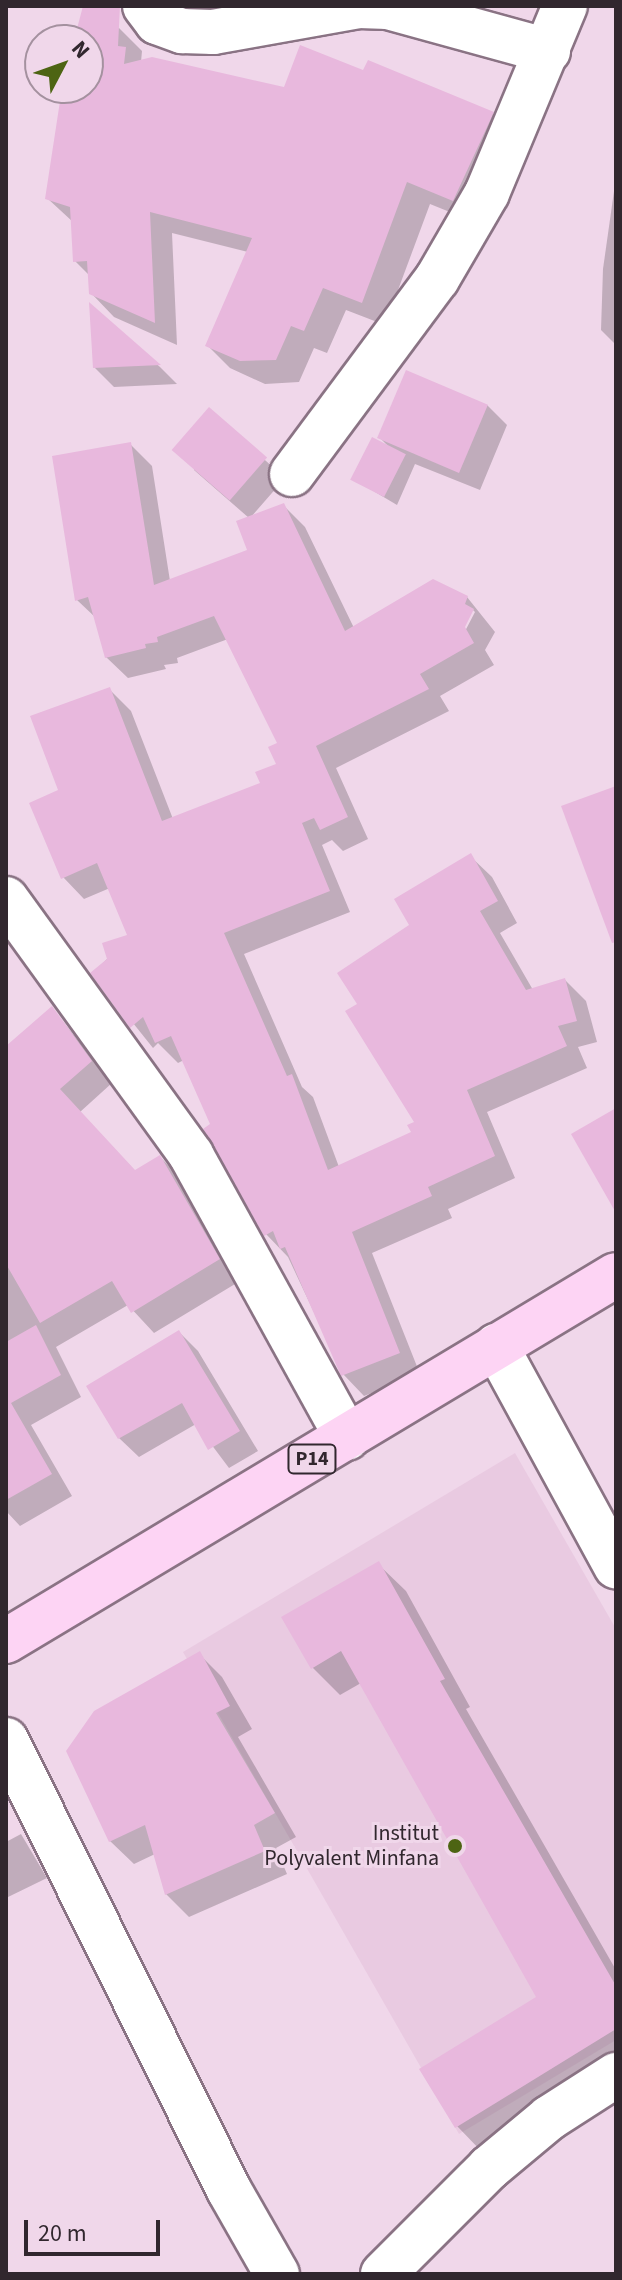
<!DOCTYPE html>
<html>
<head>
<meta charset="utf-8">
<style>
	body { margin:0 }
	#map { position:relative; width:622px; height:2280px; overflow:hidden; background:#f0d7ea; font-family:"Source Sans 3",sans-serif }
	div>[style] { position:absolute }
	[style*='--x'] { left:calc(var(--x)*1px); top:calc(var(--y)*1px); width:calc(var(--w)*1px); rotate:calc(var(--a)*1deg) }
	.built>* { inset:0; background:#e9cae1 }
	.shadow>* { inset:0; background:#0003 }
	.building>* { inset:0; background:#e8b8dd; transform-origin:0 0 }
	.roads { filter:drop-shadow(2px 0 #8a7384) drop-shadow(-2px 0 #8a7384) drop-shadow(0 2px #8a7384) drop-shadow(0 -2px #8a7384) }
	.minor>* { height:44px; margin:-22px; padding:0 22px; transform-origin:22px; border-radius:22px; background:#fff }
	.major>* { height:44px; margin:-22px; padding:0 22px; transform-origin:22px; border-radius:22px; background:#fdd4f4 }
	.dots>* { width:22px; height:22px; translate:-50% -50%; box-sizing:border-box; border:4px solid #f0d7ea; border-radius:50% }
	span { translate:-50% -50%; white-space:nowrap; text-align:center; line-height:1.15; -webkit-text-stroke:6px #f0d7ea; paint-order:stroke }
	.shield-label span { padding:2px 6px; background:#f0d7ea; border:2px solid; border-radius:6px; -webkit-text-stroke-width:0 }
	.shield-label { font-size:20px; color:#31272e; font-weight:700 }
	.poi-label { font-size:22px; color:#31272e }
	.right { translate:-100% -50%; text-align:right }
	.frame { position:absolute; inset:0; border:8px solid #31272e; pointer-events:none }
	.north { position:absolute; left:24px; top:24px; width:80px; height:80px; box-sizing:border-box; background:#f0d7ea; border:2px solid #a4919f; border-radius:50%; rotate:49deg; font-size:22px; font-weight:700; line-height:32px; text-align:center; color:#31272e }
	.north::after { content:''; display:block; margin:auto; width:28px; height:36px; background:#4d6413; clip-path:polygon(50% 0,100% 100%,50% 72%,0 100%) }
	.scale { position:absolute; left:24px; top:2220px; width:136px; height:36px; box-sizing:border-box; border:4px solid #31272e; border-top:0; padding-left:10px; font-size:24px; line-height:28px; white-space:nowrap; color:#31272e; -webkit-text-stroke:6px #f0d7ea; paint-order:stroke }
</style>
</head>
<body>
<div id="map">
	<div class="built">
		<i style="clip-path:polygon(515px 1453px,616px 1629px,616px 2040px,459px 2134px,183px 1652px)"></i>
	</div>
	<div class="shadow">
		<i style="clip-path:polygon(81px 23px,119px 28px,142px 51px,141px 62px,285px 89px,364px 72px,493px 114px,516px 137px,477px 223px,430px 204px,385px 325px,346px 310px,327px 353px,314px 348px,299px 382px,265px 384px,230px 368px,207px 345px,248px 252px,172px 233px,177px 345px,114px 317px,91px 293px,90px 276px,75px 261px,73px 222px,47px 198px,64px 88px,88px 88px,88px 40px,76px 40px)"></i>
		<i style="clip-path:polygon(616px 177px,616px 345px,601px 330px,603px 269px)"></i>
		<i style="clip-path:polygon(91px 307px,160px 367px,177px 384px,114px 387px,94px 367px)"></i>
		<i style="clip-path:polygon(487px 405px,507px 425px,480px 490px,415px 464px,397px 505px,355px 480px,388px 446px,380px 438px)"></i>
		<i style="clip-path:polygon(evenodd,209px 410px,285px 478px,251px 517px,283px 505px,305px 527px,354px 628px,467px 597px,495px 632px,485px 650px,494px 665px,440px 696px,449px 711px,336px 768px,368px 839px,343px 851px,332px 840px,322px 845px,350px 912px,244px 954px,302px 1087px,313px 1097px,339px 1167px,413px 1133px,417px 1123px,360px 1004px,412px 926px,470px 856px,492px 877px,517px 923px,500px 933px,533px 990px,565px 980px,586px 1001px,597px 1042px,578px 1047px,587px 1068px,487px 1112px,515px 1178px,448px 1209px,452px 1218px,372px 1253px,420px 1374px,364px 1396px,343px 1374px,288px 1257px,266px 1234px,184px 1060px,178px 1063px,158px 1043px,153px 1048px,93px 973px,130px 936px,110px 888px,84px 899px,63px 877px,60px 791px,110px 690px,131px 711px,173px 819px,263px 784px,279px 765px,279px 743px,228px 639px,177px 658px,178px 663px,164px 665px,166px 669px,128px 678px,106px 657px,96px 618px,77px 600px,130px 444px,152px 466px,170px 581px,249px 551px,249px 518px,194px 470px,209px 410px,472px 609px,475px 612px,462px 637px,459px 635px,472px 609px)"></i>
		<i style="clip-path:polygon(52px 1008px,112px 1083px,80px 1112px,136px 1172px,160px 1157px,181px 1178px,240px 1281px,154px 1333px,128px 1305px,56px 1347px,81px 1397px,31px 1425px,72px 1496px,20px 1526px,6px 1511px,6px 1049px)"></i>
		<i style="clip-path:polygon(179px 1332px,198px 1351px,258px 1451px,229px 1468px,196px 1424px,139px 1457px,119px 1438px)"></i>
		<i style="clip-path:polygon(378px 1564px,406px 1591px,470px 1707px,466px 1709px,616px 1970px,616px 2073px,484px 2154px,457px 2126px,539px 1998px,361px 1683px,340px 1695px,312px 1667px)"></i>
		<i style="clip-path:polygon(199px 1654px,222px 1677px,252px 1729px,238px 1737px,296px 1837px,276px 1848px,287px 1874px,189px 1917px,166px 1894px,155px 1854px,134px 1864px,110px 1841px)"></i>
		<i style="clip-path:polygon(21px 1834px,47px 1878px,6px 1898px,6px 1842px)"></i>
	</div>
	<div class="building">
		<i style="clip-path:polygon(83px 6px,120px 6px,118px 46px,126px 47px,124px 64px,152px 57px,284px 87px,300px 45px,363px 70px,368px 60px,494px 112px,453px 201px,407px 182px,362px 303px,323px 288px,304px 331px,291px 326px,276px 360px,240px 361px,205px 346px,252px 238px,150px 212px,155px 323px,89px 294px,87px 261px,73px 262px,70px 207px,45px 199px,62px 88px,88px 88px,88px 40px,74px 40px)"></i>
		<i style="clip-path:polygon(89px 302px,161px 365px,93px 368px)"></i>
		<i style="left:406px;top:370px;width:89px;height:74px;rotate:23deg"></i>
		<i style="left:209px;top:407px;width:77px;height:57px;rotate:41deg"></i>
		<i style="left:372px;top:437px;width:38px;height:48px;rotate:27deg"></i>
		<i style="clip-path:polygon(131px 442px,154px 585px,247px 550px,236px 521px,284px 503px,345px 631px,433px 579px,468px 596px,465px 604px,474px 609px,465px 627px,474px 643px,420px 674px,429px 689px,316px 746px,348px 817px,320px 830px,314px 818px,302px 823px,330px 891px,224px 933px,287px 1076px,292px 1074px,328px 1170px,411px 1132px,407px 1125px,414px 1122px,345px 1011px,357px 1004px,337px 973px,409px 925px,394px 899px,471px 853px,498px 901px,480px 911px,526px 990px,565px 978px,577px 1021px,558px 1026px,567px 1046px,467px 1090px,495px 1156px,428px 1187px,432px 1196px,352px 1232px,400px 1353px,341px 1376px,285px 1247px,280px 1249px,273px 1231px,264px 1236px,203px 1129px,210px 1124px,171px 1036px,155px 1043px,143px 1017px,130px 1028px,90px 973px,107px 959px,102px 943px,127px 935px,97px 863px,61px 879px,29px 803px,58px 790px,30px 716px,110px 687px,162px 821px,260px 783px,255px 772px,276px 764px,268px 747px,277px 743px,214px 616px,157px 637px,158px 642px,145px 644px,146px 648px,105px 658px,88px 597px,75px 601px,52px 456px)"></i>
		<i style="clip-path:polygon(616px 786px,616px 942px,612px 943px,561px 806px)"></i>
		<i style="clip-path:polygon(52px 1006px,92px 1061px,60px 1089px,135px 1170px,160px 1155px,220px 1259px,131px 1313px,112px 1281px,40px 1323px,6px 1264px,6px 1046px)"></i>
		<i style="clip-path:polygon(616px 1108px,616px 1213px,571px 1134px)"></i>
		<i style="clip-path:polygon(36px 1325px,61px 1375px,11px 1403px,52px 1474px,6px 1500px,6px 1342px)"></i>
		<i style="clip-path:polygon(179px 1330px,240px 1431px,208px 1450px,182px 1403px,118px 1439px,86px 1386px)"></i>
		<i style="clip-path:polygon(379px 1561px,445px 1679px,440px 1681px,616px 1986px,616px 2029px,455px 2128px,419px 2069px,536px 1997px,341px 1651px,311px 1669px,281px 1617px)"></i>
		<i style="clip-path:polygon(200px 1651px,230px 1706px,216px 1713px,275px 1813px,254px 1825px,265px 1851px,165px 1895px,145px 1825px,109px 1842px,66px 1751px,94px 1711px)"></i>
	</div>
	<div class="roads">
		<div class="minor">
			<i style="--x:145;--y:6;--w:20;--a:53"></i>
			<i style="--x:157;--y:22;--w:27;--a:20"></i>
			<i style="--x:182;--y:31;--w:31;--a:2"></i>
			<i style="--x:213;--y:32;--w:148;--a:-10.1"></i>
			<i style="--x:359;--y:6;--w:29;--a:2"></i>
			<i style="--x:388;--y:7;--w:166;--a:15.4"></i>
			<i style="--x:292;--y:474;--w:243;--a:-53.4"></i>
			<i style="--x:437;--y:279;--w:99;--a:-59.8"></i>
			<i style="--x:487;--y:193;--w:203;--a:-67.4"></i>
			<i style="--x:6;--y:899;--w:316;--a:54.1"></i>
			<i style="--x:191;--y:1155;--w:323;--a:61.1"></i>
			<i style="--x:496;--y:1346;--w:251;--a:61.4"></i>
			<i style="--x:6;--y:1740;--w:502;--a:63.64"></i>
			<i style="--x:229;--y:2190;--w:97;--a:60.3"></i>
			<i style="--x:383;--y:2274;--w:150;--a:-45"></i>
			<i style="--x:489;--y:2168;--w:78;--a:-39.8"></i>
			<i style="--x:549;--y:2118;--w:80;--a:-32.7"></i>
		</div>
		<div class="major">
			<i style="--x:6;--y:1641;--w:711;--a:-30.96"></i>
		</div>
	</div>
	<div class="dots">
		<i style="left:455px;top:1846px;background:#4d6413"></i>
	</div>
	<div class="shield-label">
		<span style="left:312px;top:1459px">P14</span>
	</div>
	<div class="poi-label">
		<span class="right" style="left:439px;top:1846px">Institut<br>Polyvalent Minfana</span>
	</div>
	<div class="frame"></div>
	<div class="north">N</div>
	<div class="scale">20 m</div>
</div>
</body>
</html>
